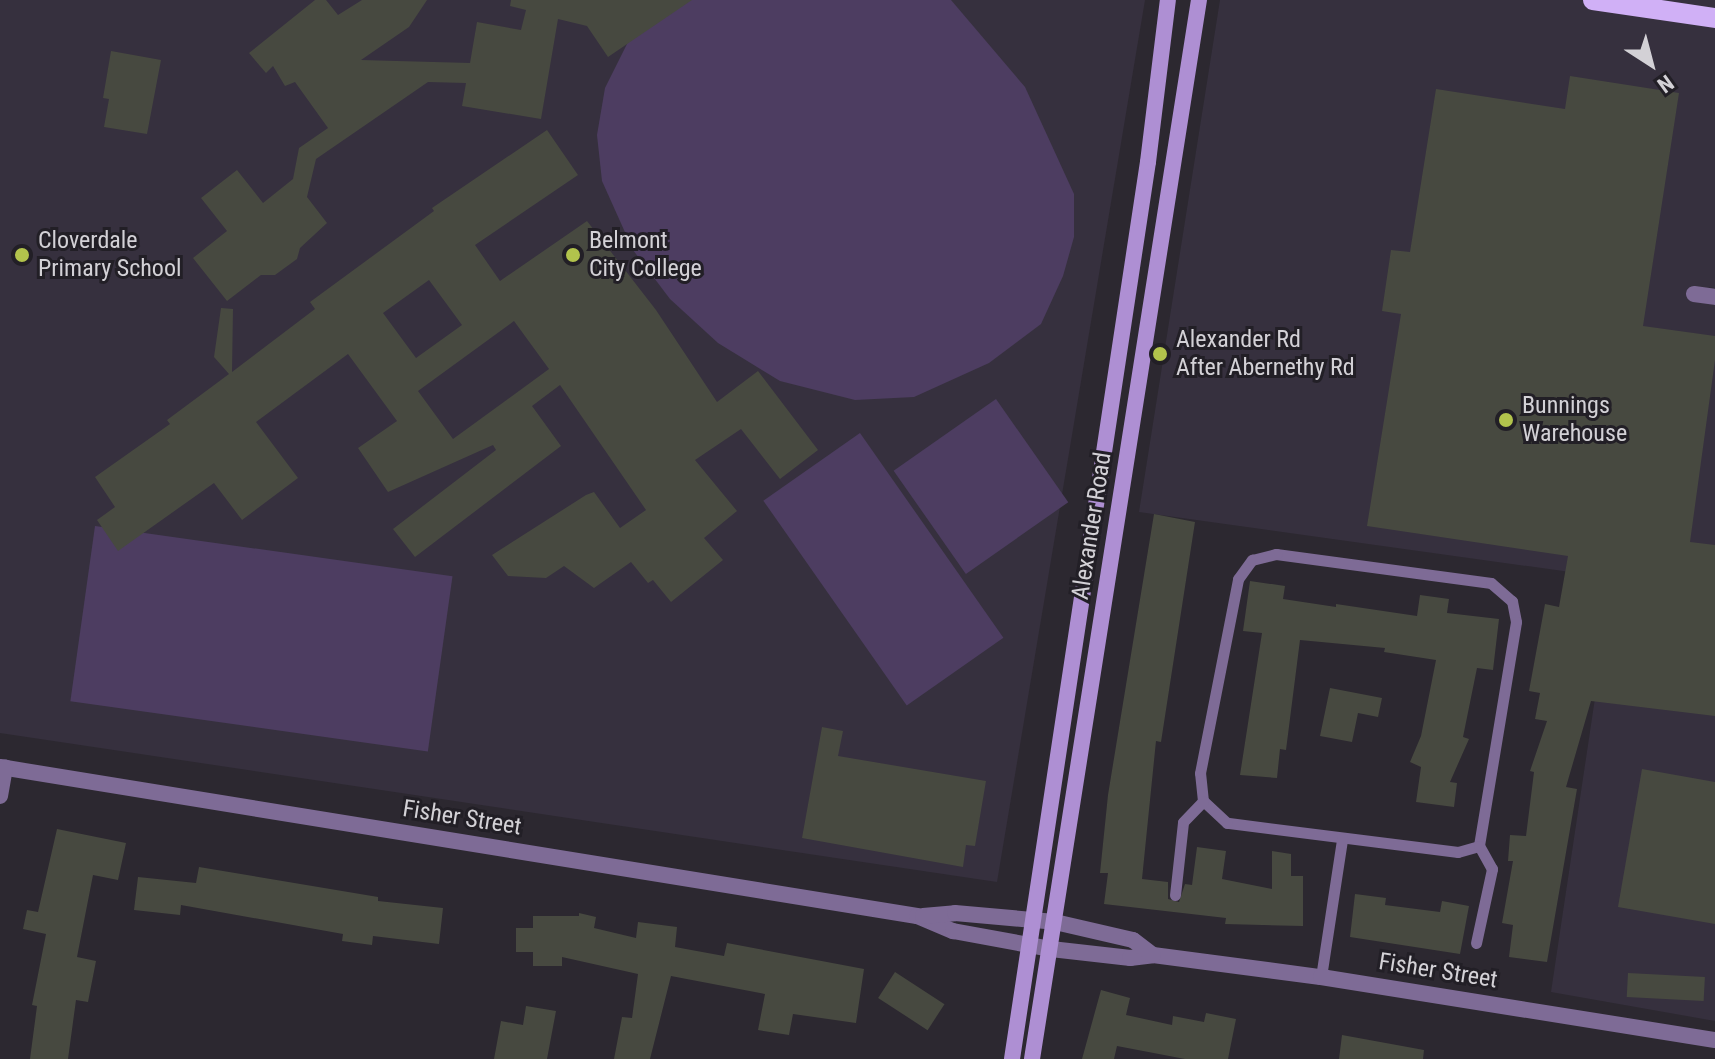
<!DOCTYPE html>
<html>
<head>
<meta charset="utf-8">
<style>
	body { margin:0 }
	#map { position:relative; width:1715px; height:1059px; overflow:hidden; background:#2c2830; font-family:"Roboto Condensed",sans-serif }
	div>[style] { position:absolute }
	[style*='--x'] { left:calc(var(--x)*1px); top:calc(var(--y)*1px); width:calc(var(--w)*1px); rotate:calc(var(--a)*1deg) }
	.built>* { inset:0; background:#36303e }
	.green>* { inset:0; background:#4d3d61; transform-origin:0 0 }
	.building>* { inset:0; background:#474940; transform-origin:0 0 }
	.service>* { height:11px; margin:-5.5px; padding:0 5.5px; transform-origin:5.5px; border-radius:5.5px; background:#7e6b96 }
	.minor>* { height:16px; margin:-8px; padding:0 8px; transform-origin:8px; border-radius:8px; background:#7e6b96 }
	.secondary>* { height:16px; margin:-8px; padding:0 8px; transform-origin:8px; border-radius:8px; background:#ae8fd3 }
	.primary>* { height:20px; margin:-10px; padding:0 10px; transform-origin:10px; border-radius:10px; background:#d0b0f6 }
	.dots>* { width:22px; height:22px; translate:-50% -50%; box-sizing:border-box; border:4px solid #221f26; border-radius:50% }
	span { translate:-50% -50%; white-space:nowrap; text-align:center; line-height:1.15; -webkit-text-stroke:6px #221f26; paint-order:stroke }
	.poi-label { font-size:24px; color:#d3d1d6 }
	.left { translate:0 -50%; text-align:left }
	.street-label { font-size:24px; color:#d3d1d6 }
	.north { position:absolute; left:1611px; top:24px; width:80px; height:80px; -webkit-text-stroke:6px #221f26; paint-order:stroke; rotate:144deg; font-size:22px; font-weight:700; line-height:32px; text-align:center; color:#d3d1d6 }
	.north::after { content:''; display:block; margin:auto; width:28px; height:36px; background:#d3d1d6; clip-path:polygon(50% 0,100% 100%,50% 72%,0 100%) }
</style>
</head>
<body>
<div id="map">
	<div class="built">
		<i style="clip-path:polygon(0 0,1145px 0,997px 882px,0 733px)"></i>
		<i style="clip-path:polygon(1220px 0,1715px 0,1715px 288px,1707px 287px,1715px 289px,1715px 1021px,1551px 992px,1613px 578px,1139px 512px)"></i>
	</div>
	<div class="green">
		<i style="clip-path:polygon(672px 0,951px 0,1025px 87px,1074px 194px,1074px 237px,1063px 276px,1041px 324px,989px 363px,914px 397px,855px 400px,780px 381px,718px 343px,670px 299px,633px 250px,602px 181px,597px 135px,605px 88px,632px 34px)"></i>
		<i style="left:996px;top:399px;width:126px;height:125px;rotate:55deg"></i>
		<i style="left:860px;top:433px;width:250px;height:118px;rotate:55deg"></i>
		<i style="left:95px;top:526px;width:361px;height:177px;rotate:8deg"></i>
	</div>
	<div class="building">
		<i style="clip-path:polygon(315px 0,326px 0,338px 15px,362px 0,427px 0,409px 27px,361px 60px,470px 63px,477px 22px,521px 30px,526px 10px,510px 6px,511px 0,692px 0,608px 57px,587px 26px,558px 19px,541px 119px,462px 106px,466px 83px,428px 82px,316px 159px,307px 197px,327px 223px,300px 248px,297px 259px,275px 275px,261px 275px,227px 301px,193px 258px,227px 231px,201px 198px,237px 170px,263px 203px,293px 179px,299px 148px,328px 128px,295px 82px,285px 86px,273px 66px,266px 73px,249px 53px)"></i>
		<i style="clip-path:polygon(111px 51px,161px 60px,147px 134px,104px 127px,109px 99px,103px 98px)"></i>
		<i style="clip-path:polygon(1570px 76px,1679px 93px,1643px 326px,1715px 336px,1715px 360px,1690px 542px,1715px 545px,1715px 716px,1591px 701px,1566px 787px,1577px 789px,1547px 962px,1509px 957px,1513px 925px,1502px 923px,1513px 861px,1508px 861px,1510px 835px,1526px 836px,1534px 772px,1530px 771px,1547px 721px,1535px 719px,1540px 693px,1529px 691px,1545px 604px,1559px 607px,1568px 556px,1367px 526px,1401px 314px,1382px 311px,1391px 250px,1410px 252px,1436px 89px,1565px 109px)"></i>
		<i style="clip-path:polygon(evenodd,547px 130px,578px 175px,475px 245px,500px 281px,587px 221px,656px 310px,717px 402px,758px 371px,818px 450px,780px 479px,741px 429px,695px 460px,737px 511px,704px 538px,723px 560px,671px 602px,653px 580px,648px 583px,631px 562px,594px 588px,564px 566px,546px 578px,508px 576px,492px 555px,586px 495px,594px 492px,620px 528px,646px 510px,560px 385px,532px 406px,561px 446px,415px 557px,393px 529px,496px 450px,493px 445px,388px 492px,358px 448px,397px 421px,348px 354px,256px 422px,298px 478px,242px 520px,214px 483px,118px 551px,97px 520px,115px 507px,95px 477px,170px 424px,167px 420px,229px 374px,214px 357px,221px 308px,233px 309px,232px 372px,315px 309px,310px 302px,434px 211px,432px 208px,547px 130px,429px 280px,462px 325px,416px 358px,383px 313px,429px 280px,547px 130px,514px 321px,549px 369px,453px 439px,418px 391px,514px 321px)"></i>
		<i style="clip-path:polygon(1154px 514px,1195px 522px,1161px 742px,1156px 741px,1142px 879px,1168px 882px,1168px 899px,1179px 902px,1185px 884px,1192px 885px,1197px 847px,1226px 851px,1222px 879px,1272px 889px,1272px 851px,1291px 854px,1291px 876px,1303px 876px,1303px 926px,1225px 924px,1226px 918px,1104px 904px,1108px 873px,1100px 873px,1108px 795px)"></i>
		<i style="clip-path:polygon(1250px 581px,1285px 586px,1283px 599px,1336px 607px,1336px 604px,1417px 616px,1420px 595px,1449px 599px,1447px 613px,1499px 619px,1493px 670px,1477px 668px,1463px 737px,1469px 739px,1450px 782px,1457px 783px,1454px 807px,1416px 802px,1421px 767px,1410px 762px,1421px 736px,1436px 660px,1384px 652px,1385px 648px,1300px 640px,1286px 750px,1280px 749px,1277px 778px,1240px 775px,1262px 633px,1243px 631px)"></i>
		<i style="clip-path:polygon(1330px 688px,1382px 698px,1378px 717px,1358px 713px,1352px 742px,1320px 736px)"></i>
		<i style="clip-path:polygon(822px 727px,843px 731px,838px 756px,986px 781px,975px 846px,966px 845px,963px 867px,802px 838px)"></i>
		<i style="clip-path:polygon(1642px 769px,1715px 782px,1715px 924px,1618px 907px)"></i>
		<i style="clip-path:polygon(57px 829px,126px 843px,118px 880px,93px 875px,77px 957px,96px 961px,88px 1002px,76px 1000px,68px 1059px,30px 1059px,37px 1006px,32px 1005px,46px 934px,23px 929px,27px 910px,38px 912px)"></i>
		<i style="clip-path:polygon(199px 867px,378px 897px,378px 901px,443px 908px,439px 944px,373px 936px,372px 945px,342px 941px,343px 934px,181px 905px,180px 915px,134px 910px,138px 877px,196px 883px)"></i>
		<i style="clip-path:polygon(1355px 894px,1386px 898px,1385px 905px,1440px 912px,1442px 901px,1469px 906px,1460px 954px,1350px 937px)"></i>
		<i style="clip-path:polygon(579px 913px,596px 917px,594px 928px,636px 938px,638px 922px,677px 927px,675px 947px,724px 956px,727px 943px,864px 969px,856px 1023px,793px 1014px,789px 1035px,758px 1030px,765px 994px,671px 976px,650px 1059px,614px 1059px,622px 1017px,632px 1018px,638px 974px,562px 957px,562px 966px,533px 966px,533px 952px,516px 952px,516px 928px,533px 928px,533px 916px,579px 916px)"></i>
		<i style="left:895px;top:972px;width:59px;height:31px;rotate:33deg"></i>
		<i style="left:1628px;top:973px;width:77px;height:24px;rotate:3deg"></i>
		<i style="clip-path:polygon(1101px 990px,1130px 998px,1126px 1015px,1172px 1025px,1173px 1016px,1204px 1022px,1206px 1013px,1236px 1019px,1228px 1059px,1185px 1059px,1117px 1046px,1114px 1059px,1082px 1059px)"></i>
		<i style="clip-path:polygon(526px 1006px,556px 1011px,547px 1059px,494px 1059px,501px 1021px,523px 1025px)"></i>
		<i style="clip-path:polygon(1342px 1035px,1424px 1050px,1423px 1059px,1339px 1059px)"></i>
	</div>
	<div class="service">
		<i style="--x:1276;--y:554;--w:217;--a:7.7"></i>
		<i style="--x:1491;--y:583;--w:28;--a:41"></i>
		<i style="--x:1512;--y:601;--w:21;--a:79"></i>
		<i style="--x:1516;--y:622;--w:227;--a:99.4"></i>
		<i style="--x:1479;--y:846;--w:22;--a:164"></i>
		<i style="--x:1458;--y:852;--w:233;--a:-172.8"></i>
		<i style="--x:1227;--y:823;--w:33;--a:-137"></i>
		<i style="--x:1203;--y:801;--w:28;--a:-96"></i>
		<i style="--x:1200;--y:773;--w:198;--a:-78.9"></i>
		<i style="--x:1238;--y:579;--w:24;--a:-54"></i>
		<i style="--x:1252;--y:560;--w:25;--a:-14"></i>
		<i style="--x:1175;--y:895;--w:73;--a:-83.7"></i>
		<i style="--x:1183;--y:822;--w:29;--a:-46"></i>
		<i style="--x:1476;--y:943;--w:76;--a:-77.8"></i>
		<i style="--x:1492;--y:869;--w:26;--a:-119"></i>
		<i style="--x:1321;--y:977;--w:140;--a:-81.3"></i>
	</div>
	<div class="minor">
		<i style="--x:1694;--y:294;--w:21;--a:8"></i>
		<i style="--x:0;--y:767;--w:929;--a:9.23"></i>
		<i style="--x:917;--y:916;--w:39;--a:23"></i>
		<i style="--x:953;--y:931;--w:100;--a:10.4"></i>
		<i style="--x:1051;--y:949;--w:80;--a:6.5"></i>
		<i style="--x:1130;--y:958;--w:23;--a:-7"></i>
		<i style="--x:1153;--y:955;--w:169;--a:7.5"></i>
		<i style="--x:1321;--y:977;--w:399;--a:9.1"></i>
		<i style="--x:0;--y:796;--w:29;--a:-80"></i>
		<i style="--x:923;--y:916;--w:32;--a:-5"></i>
		<i style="--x:955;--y:913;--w:100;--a:5.1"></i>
		<i style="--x:1055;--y:922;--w:80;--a:13"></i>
		<i style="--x:1133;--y:940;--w:25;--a:37"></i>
	</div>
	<div class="secondary">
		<i style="--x:1012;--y:1059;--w:907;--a:-81.38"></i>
		<i style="--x:1148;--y:162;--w:163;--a:-83"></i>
		<i style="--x:1032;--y:1059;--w:1072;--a:-81.04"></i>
	</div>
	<div class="primary">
		<i style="--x:1593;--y:0;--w:123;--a:8.4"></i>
	</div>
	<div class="dots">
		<i style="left:22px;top:255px;background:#b2c34c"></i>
		<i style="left:573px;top:255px;background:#b2c34c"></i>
		<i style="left:1160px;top:354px;background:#b2c34c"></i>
		<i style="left:1506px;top:420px;background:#b2c34c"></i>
	</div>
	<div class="poi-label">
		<span class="left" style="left:38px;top:255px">Cloverdale<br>Primary School</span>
		<span class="left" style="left:589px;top:255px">Belmont<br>City College</span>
		<span class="left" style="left:1176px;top:354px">Alexander Rd<br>After Abernethy Rd</span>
		<span class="left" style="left:1522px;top:420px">Bunnings<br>Warehouse</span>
	</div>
	<div class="street-label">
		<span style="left:1092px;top:526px;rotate:-81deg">Alexander Road</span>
		<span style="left:462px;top:818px;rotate:9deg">Fisher Street</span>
		<span style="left:1438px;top:971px;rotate:9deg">Fisher Street</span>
	</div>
	<div class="north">N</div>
</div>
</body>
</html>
